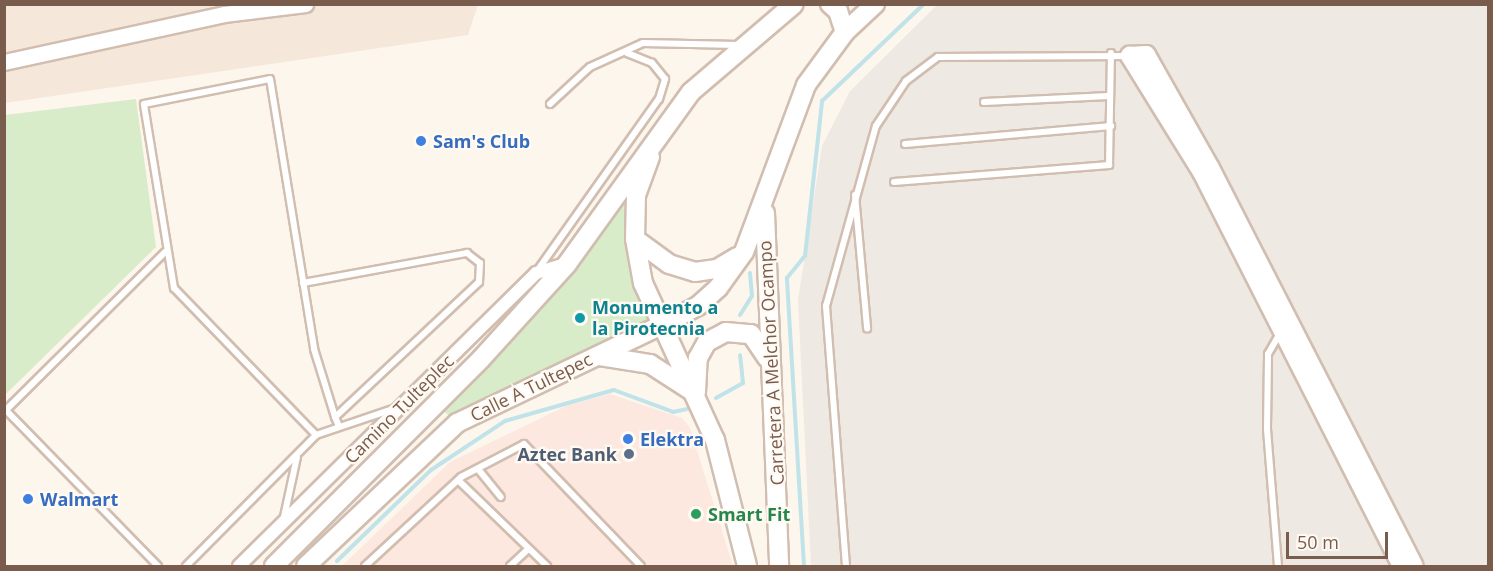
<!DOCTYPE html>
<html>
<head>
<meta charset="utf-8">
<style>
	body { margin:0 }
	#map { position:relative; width:1493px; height:571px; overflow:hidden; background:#fdf6ec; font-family:"Open Sans",sans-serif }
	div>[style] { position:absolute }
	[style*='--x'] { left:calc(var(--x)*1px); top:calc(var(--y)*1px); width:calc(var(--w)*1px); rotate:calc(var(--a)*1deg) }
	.residential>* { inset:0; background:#f5e8da }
	.commercial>* { inset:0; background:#fde8e0 }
	.industrial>* { inset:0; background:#efe9e4 }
	.green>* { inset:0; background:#d8ecc9 }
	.stream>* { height:4px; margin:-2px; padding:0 2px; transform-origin:2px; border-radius:2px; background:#bfe3e8 }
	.roads { filter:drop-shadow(2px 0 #d1beb0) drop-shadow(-2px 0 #d1beb0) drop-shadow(0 2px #d1beb0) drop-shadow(0 -2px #d1beb0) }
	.service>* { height:6px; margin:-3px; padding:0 3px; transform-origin:3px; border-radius:3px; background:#fff }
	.minor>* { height:12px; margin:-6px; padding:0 6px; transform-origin:6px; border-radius:6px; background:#fff }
	.tertiary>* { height:15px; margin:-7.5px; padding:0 7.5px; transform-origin:7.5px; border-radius:7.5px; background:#fff }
	.secondary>* { height:18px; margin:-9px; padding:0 9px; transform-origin:9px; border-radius:9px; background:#fff }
	.dots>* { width:16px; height:16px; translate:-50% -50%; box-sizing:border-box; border:3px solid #fffaf3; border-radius:50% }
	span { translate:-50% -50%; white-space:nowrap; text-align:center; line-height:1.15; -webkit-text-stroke:4.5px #fffaf3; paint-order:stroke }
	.shop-label { font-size:18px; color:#366cbe; font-weight:700 }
	.left { translate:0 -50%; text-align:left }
	.culture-label { font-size:18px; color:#0d838f; font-weight:700 }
	.street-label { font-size:18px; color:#7a5c4d }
	.service-label { font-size:18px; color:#4e5e75; font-weight:700 }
	.right { translate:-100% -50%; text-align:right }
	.leisure-label { font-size:18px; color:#27864d; font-weight:700 }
	.frame { position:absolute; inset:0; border:6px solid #7a5c4d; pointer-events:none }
	.scale { position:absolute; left:1286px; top:532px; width:102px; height:27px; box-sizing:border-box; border:3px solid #7a5c4d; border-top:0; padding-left:8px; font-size:18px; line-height:21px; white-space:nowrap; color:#7a5c4d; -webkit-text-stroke:4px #fffaf3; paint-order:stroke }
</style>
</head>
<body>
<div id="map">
	<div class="residential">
		<i style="clip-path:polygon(4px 5px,478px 5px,468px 35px,5px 103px)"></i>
	</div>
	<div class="commercial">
		<i style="clip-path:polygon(610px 394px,682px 418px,690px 428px,733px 566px,342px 566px,450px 462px,568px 405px)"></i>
	</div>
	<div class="industrial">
		<i style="clip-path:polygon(937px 5px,1488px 5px,1488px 566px,811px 566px,798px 300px,822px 146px,850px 91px)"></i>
	</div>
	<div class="green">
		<i style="clip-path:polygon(136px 99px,156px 247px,5px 395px,5px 115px)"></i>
		<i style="clip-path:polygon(657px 138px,633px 234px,662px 324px,457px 423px,436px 404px,587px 241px)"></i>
	</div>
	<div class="stream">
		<i style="--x:740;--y:315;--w:22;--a:-58"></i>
		<i style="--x:752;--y:296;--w:23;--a:-95"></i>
		<i style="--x:716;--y:398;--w:31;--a:-29"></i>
		<i style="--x:743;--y:383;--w:28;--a:-96"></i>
		<i style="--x:337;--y:561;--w:131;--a:-44.1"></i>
		<i style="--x:431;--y:470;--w:89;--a:-33.5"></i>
		<i style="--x:505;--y:421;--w:113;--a:-15.9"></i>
		<i style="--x:614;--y:390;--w:63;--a:20.4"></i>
		<i style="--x:673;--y:412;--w:14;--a:-12"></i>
		<i style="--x:804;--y:566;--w:289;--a:-93.4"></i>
		<i style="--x:787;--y:278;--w:28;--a:-51"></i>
		<i style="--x:805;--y:256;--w:156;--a:-83.7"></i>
		<i style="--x:822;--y:101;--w:141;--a:-43.6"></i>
	</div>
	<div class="roads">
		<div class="service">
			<i style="--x:984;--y:102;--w:125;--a:-2.7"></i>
			<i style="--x:550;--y:104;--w:54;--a:-42.8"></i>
			<i style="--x:590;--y:67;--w:58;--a:-24.4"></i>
			<i style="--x:643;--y:43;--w:96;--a:1.2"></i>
			<i style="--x:905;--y:144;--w:207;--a:-5"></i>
			<i style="--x:894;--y:182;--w:216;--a:-4.5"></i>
			<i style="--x:1109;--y:165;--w:112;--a:-89"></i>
			<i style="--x:855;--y:195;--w:134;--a:84.8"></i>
			<i style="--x:537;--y:271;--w:211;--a:-54.7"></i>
			<i style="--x:659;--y:99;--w:21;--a:-73"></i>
			<i style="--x:665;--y:79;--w:21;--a:-129"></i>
			<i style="--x:652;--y:63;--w:27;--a:-158"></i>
			<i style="--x:303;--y:283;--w:167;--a:-10.4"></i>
			<i style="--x:467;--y:253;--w:16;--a:38"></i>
			<i style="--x:480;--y:263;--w:19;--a:93"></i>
			<i style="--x:479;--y:282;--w:197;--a:136.8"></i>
			<i style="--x:335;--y:417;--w:8;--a:67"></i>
			<i style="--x:316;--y:435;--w:204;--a:-134"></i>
			<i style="--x:174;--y:288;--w:186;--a:-99.3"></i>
			<i style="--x:144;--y:104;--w:128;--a:-11.2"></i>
			<i style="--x:270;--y:79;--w:274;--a:80.7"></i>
			<i style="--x:314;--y:349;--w:71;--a:72.8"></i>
			<i style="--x:478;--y:469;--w:36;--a:51"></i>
			<i style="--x:458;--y:480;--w:124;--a:44"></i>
			<i style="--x:284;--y:517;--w:61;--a:-77.8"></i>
			<i style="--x:158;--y:566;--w:218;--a:-134.3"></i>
			<i style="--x:6;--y:410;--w:224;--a:-44.8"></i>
			<i style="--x:186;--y:566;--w:185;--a:-45.2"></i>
			<i style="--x:316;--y:435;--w:84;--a:-18.6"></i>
			<i style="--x:365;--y:566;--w:131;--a:-42.8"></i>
			<i style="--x:461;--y:477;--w:71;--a:-27.6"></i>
			<i style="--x:524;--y:444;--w:169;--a:46.2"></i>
			<i style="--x:510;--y:566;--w:25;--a:-43"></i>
			<i style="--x:846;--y:566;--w:261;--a:-94.4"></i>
			<i style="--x:826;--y:306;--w:187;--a:-74.5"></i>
			<i style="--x:876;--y:126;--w:54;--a:-56.3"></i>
			<i style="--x:906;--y:81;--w:40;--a:-37"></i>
			<i style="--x:938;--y:57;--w:191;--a:-0.3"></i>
			<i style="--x:1278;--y:566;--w:138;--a:-94.6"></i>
			<i style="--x:1267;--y:428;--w:74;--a:-89.2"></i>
			<i style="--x:1268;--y:354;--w:24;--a:-60"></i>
		</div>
		<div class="minor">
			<i style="--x:239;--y:566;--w:417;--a:-44.6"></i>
			<i style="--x:536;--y:273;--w:30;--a:-17"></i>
		</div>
		<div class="tertiary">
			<i style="--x:4;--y:62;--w:225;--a:-12.3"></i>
			<i style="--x:224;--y:14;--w:82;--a:-7"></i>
		</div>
		<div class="secondary">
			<i style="--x:830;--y:4;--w:11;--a:41"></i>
			<i style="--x:838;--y:11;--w:22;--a:72"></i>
			<i style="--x:650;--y:157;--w:40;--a:110.2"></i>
			<i style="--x:636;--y:195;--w:44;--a:91.3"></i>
			<i style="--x:635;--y:239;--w:45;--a:79.7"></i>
			<i style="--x:643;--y:283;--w:173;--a:65.4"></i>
			<i style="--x:715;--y:440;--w:130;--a:75.7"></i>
			<i style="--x:765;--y:213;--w:353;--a:87.7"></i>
			<i style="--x:635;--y:239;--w:42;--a:36.3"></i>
			<i style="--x:669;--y:264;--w:27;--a:17"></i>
			<i style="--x:695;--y:272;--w:22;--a:-8"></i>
			<i style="--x:717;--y:269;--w:23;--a:-31"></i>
			<i style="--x:600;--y:356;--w:51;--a:9.1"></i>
			<i style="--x:650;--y:364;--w:54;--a:32.8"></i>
			<i style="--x:696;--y:392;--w:34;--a:-87"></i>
			<i style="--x:698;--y:358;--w:18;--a:-61"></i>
			<i style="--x:707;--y:342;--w:21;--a:-28"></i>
			<i style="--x:726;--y:332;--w:25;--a:5"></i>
			<i style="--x:751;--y:334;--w:29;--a:56"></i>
			<i style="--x:274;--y:566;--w:293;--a:-45"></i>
			<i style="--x:481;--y:359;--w:128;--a:-47.8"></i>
			<i style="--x:567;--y:264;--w:212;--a:-54.2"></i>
			<i style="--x:691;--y:92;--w:135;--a:-40.5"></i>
			<i style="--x:306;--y:566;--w:208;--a:-43.4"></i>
			<i style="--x:457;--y:423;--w:229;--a:-25.6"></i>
			<i style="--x:664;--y:324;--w:38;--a:-28"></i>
			<i style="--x:698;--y:306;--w:27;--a:-42"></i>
			<i style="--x:718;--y:288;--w:44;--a:-54.2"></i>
			<i style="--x:744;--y:252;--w:178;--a:-69.6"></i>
			<i style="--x:806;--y:85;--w:66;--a:-53.7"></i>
			<i style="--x:845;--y:32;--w:41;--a:-43"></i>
			<i style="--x:1402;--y:566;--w:442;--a:-116.9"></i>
			<i style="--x:1202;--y:172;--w:137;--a:-121.8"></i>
			<i style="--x:1130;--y:56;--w:16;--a:-4"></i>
			<i style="--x:1146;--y:55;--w:130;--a:60.5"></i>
			<i style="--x:1210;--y:168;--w:447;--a:62.9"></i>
		</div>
	</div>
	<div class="dots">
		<i style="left:421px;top:141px;background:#3f7fe0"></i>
		<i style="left:580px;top:318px;background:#0f9aa8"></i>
		<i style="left:628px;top:439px;background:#3f7fe0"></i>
		<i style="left:629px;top:454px;background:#5c6f8a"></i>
		<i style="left:28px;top:499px;background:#3f7fe0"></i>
		<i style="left:696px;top:514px;background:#2e9e5b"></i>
	</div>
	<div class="shop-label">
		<span class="left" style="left:433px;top:141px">Sam's Club</span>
		<span class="left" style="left:640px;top:439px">Elektra</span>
		<span class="left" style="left:40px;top:499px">Walmart</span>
	</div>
	<div class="culture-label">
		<span class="left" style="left:592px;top:318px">Monumento a<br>la Pirotecnia</span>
	</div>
	<div class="street-label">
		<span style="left:771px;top:363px;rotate:-93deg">Carretera A Melchor Ocampo</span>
		<span style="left:531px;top:387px;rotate:-26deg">Calle A Tultepec</span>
		<span style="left:399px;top:409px;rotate:-45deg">Camino Tulteplec</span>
	</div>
	<div class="service-label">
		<span class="right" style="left:617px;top:454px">Aztec Bank</span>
	</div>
	<div class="leisure-label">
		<span class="left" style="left:708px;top:514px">Smart Fit</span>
	</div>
	<div class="frame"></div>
	<div class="scale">50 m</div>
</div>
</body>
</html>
